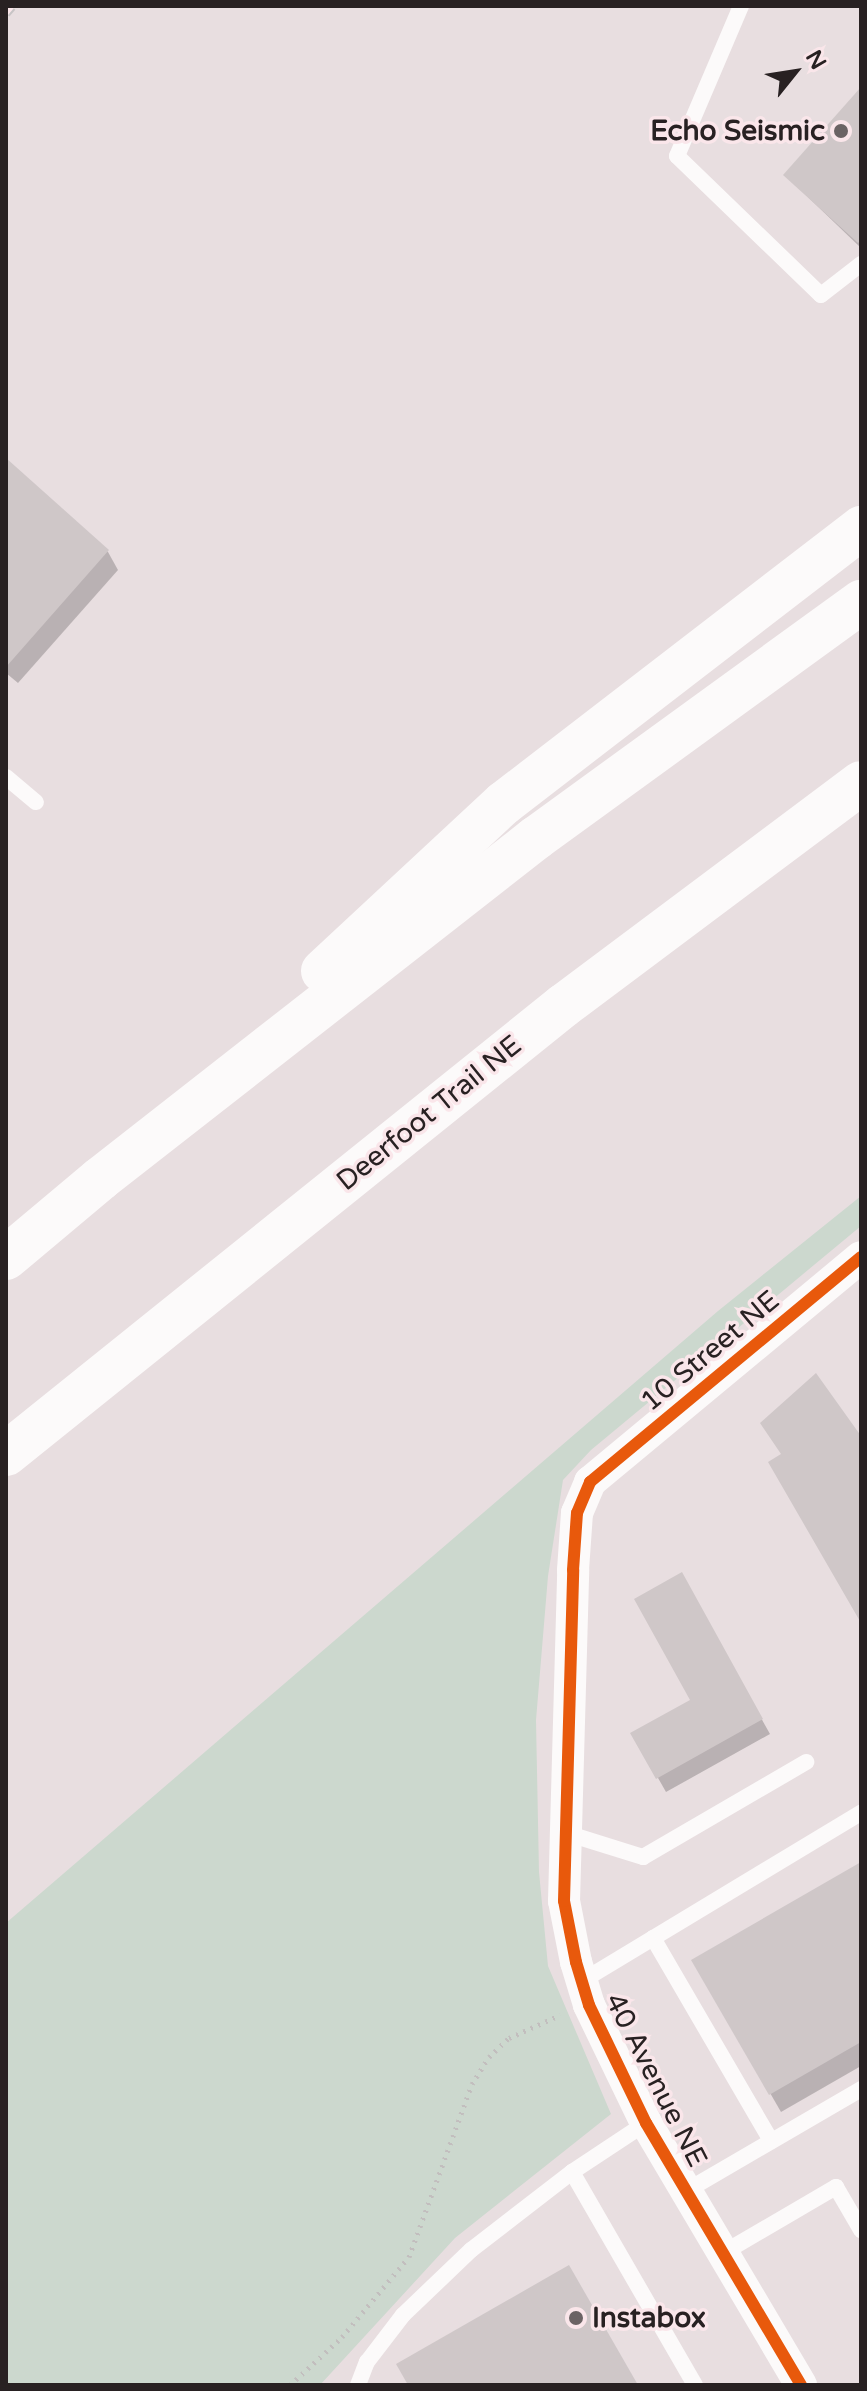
<!DOCTYPE html>
<html>
<head>
<meta charset="utf-8">
<style>
	body { margin:0 }
	#map { position:relative; width:867px; height:2391px; overflow:hidden; background:#e8dee0; font-family:"Varela Round",sans-serif }
	div>[style] { position:absolute }
	[style*='--x'] { left:calc(var(--x)*1px); top:calc(var(--y)*1px); width:calc(var(--w)*1px); rotate:calc(var(--a)*1deg) }
	.green>* { inset:0; background:#ccd8ce }
	.shadow>* { inset:0; background:#0003 }
	.building>* { inset:0; background:#cfc7c8 }
	.path>* { height:5px; margin-top:-2.5px; transform-origin:0; background:repeating-linear-gradient(90deg,#c2bebe 0 2px,transparent 0 8px) }
	.lane>* { height:16px; margin:-8px; padding:0 8px; transform-origin:8px; border-radius:8px; background:#fcfafa }
	.street>* { height:32px; margin:-16px; padding:0 16px; transform-origin:16px; border-radius:16px; background:#fcfafa }
	.highway>* { height:44px; margin:-22px; padding:0 22px; transform-origin:22px; border-radius:22px; background:#fcfafa }
	.rail>* { height:9px; margin-top:-4.5px; transform-origin:0; background:repeating-linear-gradient(90deg,#fae6ea 0 18px,#c7c4c5 0 36px); box-sizing:border-box; border-block:2px solid #c7c4c5 }
	.cycleway>* { height:12px; margin:-6px; padding:0 6px; transform-origin:6px; border-radius:6px; background:#e8590c }
	.dots>* { width:22px; height:22px; translate:-50% -50%; box-sizing:border-box; border:4px solid #fae6ea; border-radius:50% }
	span { translate:-50% -50%; white-space:nowrap; text-align:center; line-height:1.15; -webkit-text-stroke:7px #fae6ea; paint-order:stroke }
	.poi-label { font-size:28px; color:#282122; font-weight:700 }
	.right { translate:-100% -50%; text-align:right }
	.left { translate:0 -50%; text-align:left }
	.street-label { font-size:28px; color:#282122 }
	.frame { position:absolute; inset:0; border:8px solid #282122; pointer-events:none }
	.north { position:absolute; left:755px; top:32px; width:80px; height:80px; -webkit-text-stroke:6px #fae6ea; paint-order:stroke; rotate:60deg; font-size:22px; font-weight:700; line-height:32px; text-align:center; color:#282122 }
	.north::after { content:''; display:block; margin:auto; width:28px; height:36px; background:#282122; clip-path:polygon(50% 0,100% 100%,50% 72%,0 100%) }
</style>
</head>
<body>
<div id="map">
	<div class="green">
		<i style="clip-path:polygon(861px 1196px,861px 1226px,591px 1450px,563px 1480px,548px 1576px,536px 1720px,539px 1872px,548px 1966px,611px 2114px,455px 2238px,320px 2385px,6px 2385px,6px 1923px,718px 1311px)"></i>
	</div>
	<div class="shadow">
		<i style="clip-path:polygon(861px 90px,861px 248px,785px 175px)"></i>
		<i style="clip-path:polygon(6px 461px,108px 552px,118px 570px,18px 683px,6px 673px)"></i>
		<i style="clip-path:polygon(681px 1575px,770px 1734px,666px 1792px,633px 1734px,693px 1701px)"></i>
		<i style="clip-path:polygon(861px 1865px,861px 2066px,781px 2112px,694px 1961px)"></i>
	</div>
	<div class="building">
		<i style="clip-path:polygon(861px 87px,861px 240px,858px 243px,783px 175px)"></i>
		<i style="clip-path:polygon(6px 458px,109px 550px,6px 667px)"></i>
		<i style="clip-path:polygon(816px 1373px,861px 1436px,861px 1623px,768px 1462px,781px 1454px,760px 1423px)"></i>
		<i style="clip-path:polygon(682px 1572px,763px 1719px,656px 1779px,630px 1733px,690px 1700px,634px 1599px)"></i>
		<i style="clip-path:polygon(861px 1862px,861px 2042px,769px 2095px,691px 1960px)"></i>
		<i style="clip-path:polygon(569px 2265px,638px 2385px,408px 2385px,396px 2364px)"></i>
	</div>
	<div class="path">
		<i style="--x:290;--y:2385;--w:71;--a:-42.7"></i>
		<i style="--x:342;--y:2337;--w:104;--a:-50.1"></i>
		<i style="--x:409;--y:2257;--w:184;--a:-70"></i>
		<i style="--x:472;--y:2084;--w:32;--a:-58"></i>
		<i style="--x:489;--y:2057;--w:28;--a:-44"></i>
		<i style="--x:509;--y:2038;--w:56;--a:-24.3"></i>
	</div>
	<div class="lane">
		<i style="--x:741;--y:6;--w:163;--a:113.1"></i>
		<i style="--x:677;--y:156;--w:200;--a:44"></i>
		<i style="--x:821;--y:295;--w:51;--a:-37.8"></i>
		<i style="--x:6;--y:777;--w:39;--a:40"></i>
		<i style="--x:566;--y:1833;--w:81;--a:17.3"></i>
		<i style="--x:643;--y:1857;--w:189;--a:-30.2"></i>
		<i style="--x:653;--y:1938;--w:235;--a:59.8"></i>
		<i style="--x:582;--y:1981;--w:326;--a:-31.1"></i>
		<i style="--x:646;--y:2123;--w:89;--a:146.5"></i>
		<i style="--x:572;--y:2172;--w:246;--a:60"></i>
		<i style="--x:686;--y:2191;--w:203;--a:-30.2"></i>
		<i style="--x:723;--y:2253;--w:131;--a:-30.3"></i>
		<i style="--x:836;--y:2187;--w:50;--a:59.8"></i>
		<i style="--x:358;--y:2385;--w:25;--a:-69"></i>
		<i style="--x:367;--y:2362;--w:59;--a:-52.5"></i>
		<i style="--x:403;--y:2315;--w:94;--a:-43.7"></i>
		<i style="--x:471;--y:2250;--w:128;--a:-37.7"></i>
	</div>
	<div class="street">
		<i style="--x:801;--y:2385;--w:304;--a:-120.6"></i>
		<i style="--x:646;--y:2123;--w:131;--a:-115.8"></i>
		<i style="--x:589;--y:2005;--w:45;--a:-106.8"></i>
		<i style="--x:576;--y:1962;--w:62;--a:-101.1"></i>
		<i style="--x:564;--y:1901;--w:331;--a:-88.4"></i>
		<i style="--x:573;--y:1570;--w:57;--a:-86"></i>
		<i style="--x:577;--y:1513;--w:34;--a:-67"></i>
		<i style="--x:590;--y:1482;--w:352;--a:-39.7"></i>
	</div>
	<div class="highway">
		<i style="--x:323;--y:971;--w:247;--a:-42.9"></i>
		<i style="--x:504;--y:803;--w:451;--a:-37.6"></i>
		<i style="--x:6;--y:1258;--w:123;--a:-40"></i>
		<i style="--x:100;--y:1179;--w:554;--a:-38.03"></i>
		<i style="--x:536;--y:838;--w:402;--a:-36"></i>
		<i style="--x:6;--y:1454;--w:715;--a:-38.81"></i>
		<i style="--x:563;--y:1006;--w:372;--a:-36.8"></i>
	</div>
	<div class="rail">
		<i style="--x:6;--y:13;--w:9;--a:-49"></i>
	</div>
	<div class="cycleway">
		<i style="--x:801;--y:2385;--w:304;--a:-120.6"></i>
		<i style="--x:646;--y:2123;--w:131;--a:-115.8"></i>
		<i style="--x:589;--y:2005;--w:45;--a:-106.8"></i>
		<i style="--x:576;--y:1962;--w:62;--a:-101.1"></i>
		<i style="--x:564;--y:1901;--w:331;--a:-88.4"></i>
		<i style="--x:573;--y:1570;--w:57;--a:-86"></i>
		<i style="--x:577;--y:1513;--w:34;--a:-67"></i>
		<i style="--x:590;--y:1482;--w:352;--a:-39.7"></i>
	</div>
	<div class="dots">
		<i style="left:841px;top:131px;background:#6b6364"></i>
		<i style="left:576px;top:2318px;background:#6b6364"></i>
	</div>
	<div class="poi-label">
		<span class="right" style="left:825px;top:131px">Echo Seismic</span>
		<span class="left" style="left:592px;top:2318px">Instabox</span>
	</div>
	<div class="street-label">
		<span style="left:429px;top:1113px;rotate:-39deg">Deerfoot Trail NE</span>
		<span style="left:710px;top:1351px;rotate:-40deg">10 Street NE</span>
		<span style="left:656px;top:2080px;rotate:63deg">40 Avenue NE</span>
	</div>
	<div class="frame"></div>
	<div class="north">N</div>
</div>
</body>
</html>
